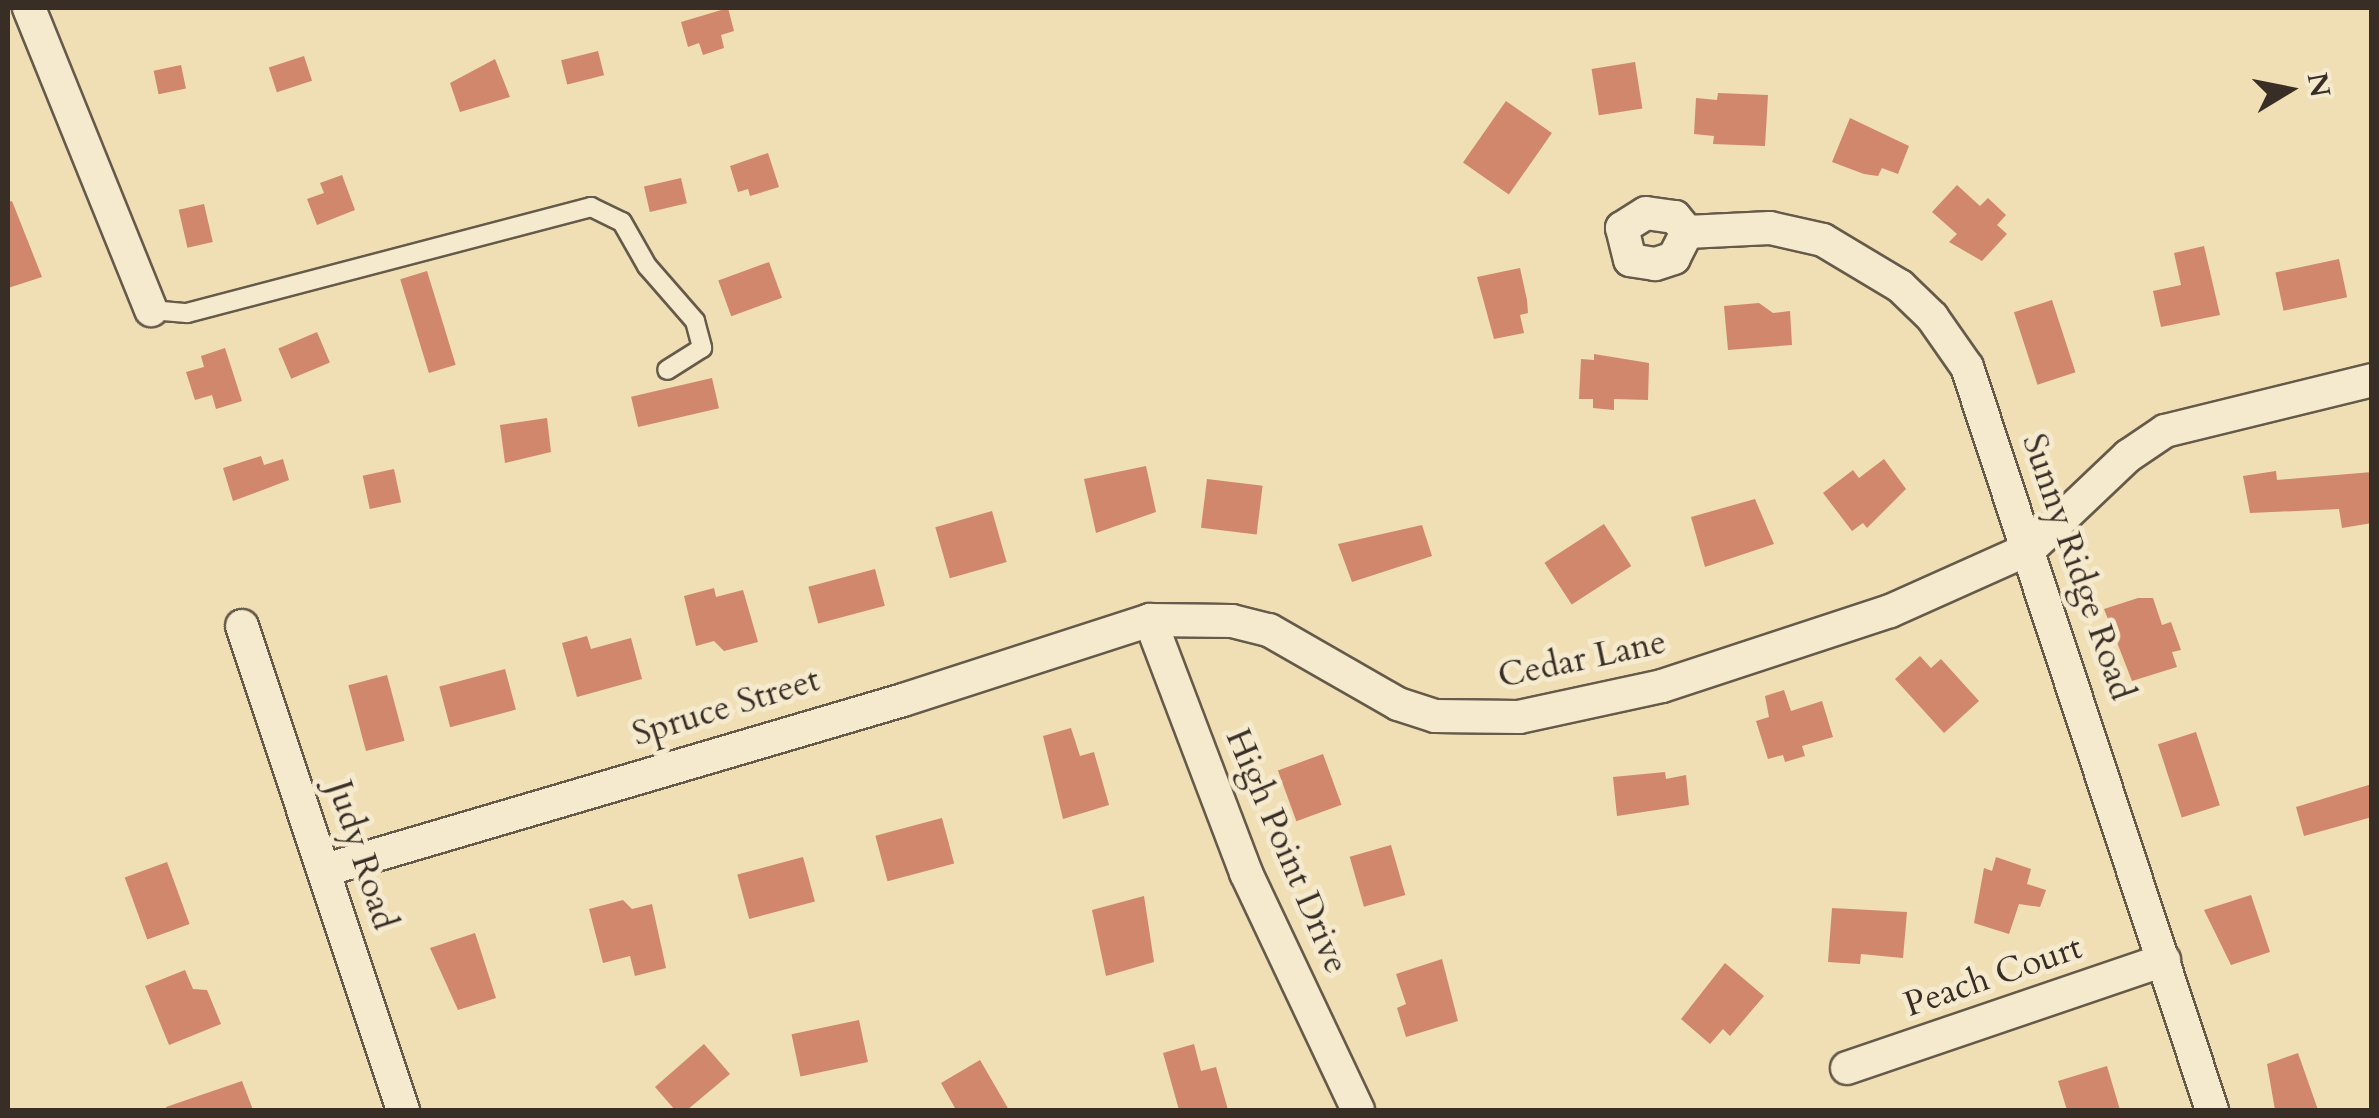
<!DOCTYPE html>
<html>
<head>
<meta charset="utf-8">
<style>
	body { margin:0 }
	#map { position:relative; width:2379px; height:1118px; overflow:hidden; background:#f0deb4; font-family:Cardo,serif }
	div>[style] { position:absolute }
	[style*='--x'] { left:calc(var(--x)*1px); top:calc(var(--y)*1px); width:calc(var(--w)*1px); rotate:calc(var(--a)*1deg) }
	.building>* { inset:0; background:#d0876b; transform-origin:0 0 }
	.roads { filter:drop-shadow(2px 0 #665a4a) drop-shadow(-2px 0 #665a4a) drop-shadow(0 2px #665a4a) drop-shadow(0 -2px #665a4a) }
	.lane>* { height:18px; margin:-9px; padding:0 9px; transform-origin:9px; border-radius:9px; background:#f5eace }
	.street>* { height:32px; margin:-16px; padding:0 16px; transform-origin:16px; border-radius:16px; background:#f5eace }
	span { translate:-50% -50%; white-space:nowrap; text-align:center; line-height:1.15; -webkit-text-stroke:10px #f5eace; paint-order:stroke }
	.street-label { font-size:35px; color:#382e26 }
	.frame { position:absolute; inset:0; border:10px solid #382e26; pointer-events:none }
	.north { position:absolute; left:2239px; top:40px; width:100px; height:100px; -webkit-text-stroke:8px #f5eace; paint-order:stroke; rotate:80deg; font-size:28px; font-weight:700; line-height:40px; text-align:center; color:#382e26 }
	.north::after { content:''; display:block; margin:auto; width:35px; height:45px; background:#382e26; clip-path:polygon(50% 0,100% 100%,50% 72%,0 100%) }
</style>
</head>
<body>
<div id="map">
	<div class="building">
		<i style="clip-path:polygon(728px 8px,734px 31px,721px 35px,724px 48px,703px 55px,699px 43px,688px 47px,681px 22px)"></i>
		<i style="left:598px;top:51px;width:25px;height:38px;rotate:76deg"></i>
		<i style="left:304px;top:56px;width:26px;height:37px;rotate:72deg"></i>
		<i style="clip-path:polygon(495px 59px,510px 97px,460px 112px,450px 83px)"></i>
		<i style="left:1635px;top:62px;width:47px;height:44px;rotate:81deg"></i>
		<i style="left:181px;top:65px;width:24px;height:28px;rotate:78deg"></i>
		<i style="clip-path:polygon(1718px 93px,1768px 95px,1765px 146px,1713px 144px,1714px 136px,1694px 134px,1696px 98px,1717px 100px)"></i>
		<i style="left:1506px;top:101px;width:56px;height:75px;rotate:35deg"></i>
		<i style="clip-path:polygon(1850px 118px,1909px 146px,1898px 174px,1882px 168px,1878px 176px,1864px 174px,1832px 162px)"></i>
		<i style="clip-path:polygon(768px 153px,779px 187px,750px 196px,748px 189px,738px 192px,730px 166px)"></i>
		<i style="clip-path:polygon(342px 175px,355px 210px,317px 225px,307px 199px,324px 193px,320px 183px)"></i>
		<i style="left:681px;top:178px;width:26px;height:38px;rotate:77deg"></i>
		<i style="clip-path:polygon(1957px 185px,1980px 206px,1988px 198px,2006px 215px,1997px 225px,2007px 234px,1982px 261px,1949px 242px,1957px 234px,1932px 212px)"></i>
		<i style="clip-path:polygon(12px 201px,42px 277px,8px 288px,8px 202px)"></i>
		<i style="left:204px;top:204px;width:39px;height:26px;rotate:77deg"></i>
		<i style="clip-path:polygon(2204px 246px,2220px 315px,2161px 327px,2153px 291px,2181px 285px,2174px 253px)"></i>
		<i style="left:2339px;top:259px;width:39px;height:65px;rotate:78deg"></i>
		<i style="left:769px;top:262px;width:38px;height:54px;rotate:70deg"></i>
		<i style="clip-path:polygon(1520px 268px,1527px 300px,1528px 313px,1520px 315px,1524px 333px,1494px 339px,1477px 277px)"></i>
		<i style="left:427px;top:271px;width:98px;height:28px;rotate:73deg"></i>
		<i style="left:2052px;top:300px;width:76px;height:40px;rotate:72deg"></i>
		<i style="clip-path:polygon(1759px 303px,1773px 313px,1790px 311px,1792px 345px,1728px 350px,1724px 306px)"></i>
		<i style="left:317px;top:332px;width:33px;height:42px;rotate:67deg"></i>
		<i style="clip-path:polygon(225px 348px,242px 401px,216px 409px,212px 395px,195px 400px,186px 372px,204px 367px,201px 356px)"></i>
		<i style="clip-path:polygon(1594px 354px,1649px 363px,1648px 400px,1614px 399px,1614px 410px,1593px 408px,1593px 399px,1579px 399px,1581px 359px,1594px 360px)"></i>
		<i style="left:712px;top:378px;width:31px;height:83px;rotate:77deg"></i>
		<i style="clip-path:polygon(547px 418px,551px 452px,505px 463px,500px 425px)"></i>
		<i style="clip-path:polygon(261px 456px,264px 465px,283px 459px,289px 480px,233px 501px,223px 468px)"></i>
		<i style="clip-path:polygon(1884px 459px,1906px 489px,1867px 528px,1863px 523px,1852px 531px,1823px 493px,1853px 470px,1859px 478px)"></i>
		<i style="clip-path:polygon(1146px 466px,1156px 512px,1096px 533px,1084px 479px)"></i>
		<i style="left:394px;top:469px;width:34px;height:32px;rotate:78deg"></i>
		<i style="clip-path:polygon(2276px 471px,2277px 480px,2372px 472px,2372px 523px,2342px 528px,2339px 509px,2250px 513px,2243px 476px)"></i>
		<i style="left:1207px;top:479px;width:56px;height:49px;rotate:7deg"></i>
		<i style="clip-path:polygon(1755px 499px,1774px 544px,1705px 567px,1691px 517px)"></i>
		<i style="left:992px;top:511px;width:53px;height:59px;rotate:74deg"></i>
		<i style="left:1604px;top:524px;width:50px;height:71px;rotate:57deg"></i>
		<i style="clip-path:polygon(1422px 525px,1432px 556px,1352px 582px,1338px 544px)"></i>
		<i style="left:875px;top:569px;width:38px;height:69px;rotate:75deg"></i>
		<i style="clip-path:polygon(714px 588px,716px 597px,743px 590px,758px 642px,724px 651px,714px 641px,696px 646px,684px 596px)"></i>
		<i style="clip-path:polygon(2138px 598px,2153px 598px,2162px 625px,2171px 622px,2181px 650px,2172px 652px,2177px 667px,2132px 681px,2104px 609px)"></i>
		<i style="clip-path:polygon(587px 636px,591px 649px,631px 638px,642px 679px,577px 697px,562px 643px)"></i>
		<i style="clip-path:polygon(1920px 656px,1931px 668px,1941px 659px,1979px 701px,1944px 733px,1895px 679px)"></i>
		<i style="left:505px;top:669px;width:42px;height:68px;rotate:75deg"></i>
		<i style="left:387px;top:675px;width:68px;height:40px;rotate:75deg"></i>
		<i style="clip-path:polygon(1784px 690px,1791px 711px,1822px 701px,1833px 737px,1802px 746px,1805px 756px,1785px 762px,1783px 755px,1768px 759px,1756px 721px,1769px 717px,1765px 696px)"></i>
		<i style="clip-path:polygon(1071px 728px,1080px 756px,1094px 752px,1109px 805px,1063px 819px,1043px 736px)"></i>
		<i style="left:2196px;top:732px;width:77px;height:40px;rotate:72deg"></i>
		<i style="left:1323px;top:754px;width:54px;height:48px;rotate:70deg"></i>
		<i style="clip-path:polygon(1665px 772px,1666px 779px,1686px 775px,1689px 805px,1617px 816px,1613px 777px)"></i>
		<i style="clip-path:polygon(2372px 784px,2372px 817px,2304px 836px,2296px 807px)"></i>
		<i style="left:942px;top:818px;width:47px;height:69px;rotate:75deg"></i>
		<i style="left:1391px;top:845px;width:52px;height:43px;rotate:74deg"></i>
		<i style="left:803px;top:857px;width:46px;height:68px;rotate:75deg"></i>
		<i style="clip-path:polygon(1996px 857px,2031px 869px,2027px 884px,2046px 890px,2040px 907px,2019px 904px,2009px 934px,1974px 923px,1984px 868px,1992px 871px)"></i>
		<i style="left:167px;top:862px;width:66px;height:45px;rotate:70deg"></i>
		<i style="clip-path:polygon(2251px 895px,2270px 952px,2231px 965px,2204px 910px)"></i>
		<i style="clip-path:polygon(1144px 896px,1154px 962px,1106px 976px,1092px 910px)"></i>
		<i style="clip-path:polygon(623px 900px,632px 909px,652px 904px,666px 968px,635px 976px,630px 956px,603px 963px,589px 909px)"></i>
		<i style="clip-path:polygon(1832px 908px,1907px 912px,1903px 958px,1861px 954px,1860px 964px,1828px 962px)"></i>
		<i style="clip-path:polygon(475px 933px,496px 998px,458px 1010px,430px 948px)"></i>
		<i style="clip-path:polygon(1442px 959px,1458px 1021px,1406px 1037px,1397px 1008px,1406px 1004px,1396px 974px)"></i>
		<i style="clip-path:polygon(1725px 963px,1764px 996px,1730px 1036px,1723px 1029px,1710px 1044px,1681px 1019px)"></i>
		<i style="clip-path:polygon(185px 970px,193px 989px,207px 990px,221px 1024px,169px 1045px,145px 986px)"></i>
		<i style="left:859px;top:1020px;width:43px;height:69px;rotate:78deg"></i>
		<i style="clip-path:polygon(704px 1044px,730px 1074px,687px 1110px,675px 1110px,655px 1087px)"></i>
		<i style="clip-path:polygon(1194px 1044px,1201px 1071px,1216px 1067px,1228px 1110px,1179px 1110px,1163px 1053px)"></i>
		<i style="clip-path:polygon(2298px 1053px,2318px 1110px,2275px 1110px,2267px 1064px)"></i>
		<i style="clip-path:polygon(980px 1060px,1009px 1110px,956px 1110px,941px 1083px)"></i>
		<i style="clip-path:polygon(2107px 1066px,2120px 1110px,2067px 1110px,2058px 1081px)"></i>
		<i style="clip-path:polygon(242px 1081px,253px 1110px,167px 1110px,166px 1107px)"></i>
	</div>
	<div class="roads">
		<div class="lane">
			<i style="--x:151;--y:310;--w:36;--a:5"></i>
			<i style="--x:187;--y:313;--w:418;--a:-14.7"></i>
			<i style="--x:591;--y:207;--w:34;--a:26"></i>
			<i style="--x:622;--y:222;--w:51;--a:60.4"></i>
			<i style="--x:647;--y:266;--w:73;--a:48.9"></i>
			<i style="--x:695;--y:321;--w:28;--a:75"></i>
			<i style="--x:702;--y:348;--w:41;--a:147.8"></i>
		</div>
		<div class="street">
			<i style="--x:29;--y:8;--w:326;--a:68"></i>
			<i style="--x:1646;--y:213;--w:29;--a:8"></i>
			<i style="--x:1675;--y:217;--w:19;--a:51"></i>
			<i style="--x:1687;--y:232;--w:29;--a:117"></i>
			<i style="--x:1674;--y:258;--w:20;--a:162"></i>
			<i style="--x:1655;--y:264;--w:25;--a:-171"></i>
			<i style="--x:1630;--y:260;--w:33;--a:-104"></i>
			<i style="--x:1622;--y:228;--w:28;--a:-32"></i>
			<i style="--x:1687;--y:232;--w:83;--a:-2.8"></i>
			<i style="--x:1770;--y:228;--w:54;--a:12.8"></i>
			<i style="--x:1823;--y:240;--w:90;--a:30.9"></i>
			<i style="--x:1900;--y:286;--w:45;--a:44.1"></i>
			<i style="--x:1932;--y:317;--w:61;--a:55"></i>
			<i style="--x:1967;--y:367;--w:782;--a:71.75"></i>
			<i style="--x:1150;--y:620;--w:271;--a:69.2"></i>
			<i style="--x:1246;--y:873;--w:262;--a:64.7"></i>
			<i style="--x:242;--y:626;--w:510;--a:71.6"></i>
			<i style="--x:325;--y:870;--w:602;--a:-16.39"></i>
			<i style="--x:903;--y:700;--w:260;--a:-17.9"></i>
			<i style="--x:1150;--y:620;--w:82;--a:0.7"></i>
			<i style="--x:1232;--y:621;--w:38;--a:14"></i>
			<i style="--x:1269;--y:630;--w:149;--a:29.8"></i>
			<i style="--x:1398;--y:704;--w:39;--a:18"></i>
			<i style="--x:1435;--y:716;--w:84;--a:0.7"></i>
			<i style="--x:1519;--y:717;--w:146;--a:-12.2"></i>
			<i style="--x:1662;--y:686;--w:240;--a:-18.2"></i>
			<i style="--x:1890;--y:611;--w:154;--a:-24.1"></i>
			<i style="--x:2031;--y:548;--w:134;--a:-43.5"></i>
			<i style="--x:2128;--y:456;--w:45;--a:-34"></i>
			<i style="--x:2165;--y:431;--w:213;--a:-13.8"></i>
			<i style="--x:1847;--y:1068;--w:335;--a:-18.8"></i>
		</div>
	</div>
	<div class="street-label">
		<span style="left:2078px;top:567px;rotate:71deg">Sunny Ridge Road</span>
		<span style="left:1582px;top:659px;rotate:-12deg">Cedar Lane</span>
		<span style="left:726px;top:707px;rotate:-17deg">Spruce Street</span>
		<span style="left:1287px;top:851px;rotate:67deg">High Point Drive</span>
		<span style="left:362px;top:855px;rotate:72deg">Judy Road</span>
		<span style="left:1993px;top:976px;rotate:-19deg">Peach Court</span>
	</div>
	<div class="frame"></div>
	<div class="north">N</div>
</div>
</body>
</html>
